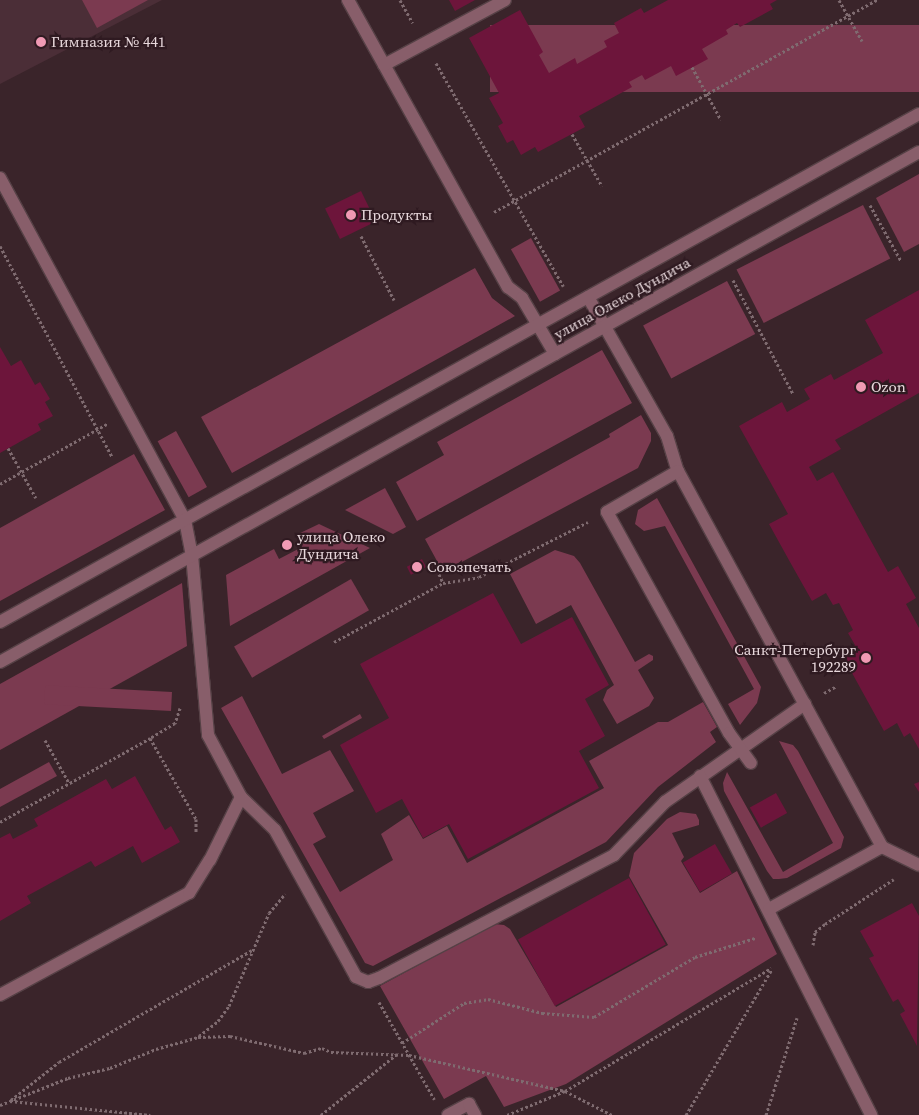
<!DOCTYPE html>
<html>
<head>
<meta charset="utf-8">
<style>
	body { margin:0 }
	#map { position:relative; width:919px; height:1115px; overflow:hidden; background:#3a242a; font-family:"Source Serif 4",serif }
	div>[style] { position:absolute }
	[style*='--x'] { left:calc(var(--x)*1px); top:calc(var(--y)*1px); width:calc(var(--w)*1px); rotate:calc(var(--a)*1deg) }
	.built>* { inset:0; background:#4b2e37 }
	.green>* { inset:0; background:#7b3a50; transform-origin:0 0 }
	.building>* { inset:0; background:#6d153b; transform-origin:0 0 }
	.path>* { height:3px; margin-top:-1.5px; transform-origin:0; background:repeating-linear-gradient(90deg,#7f6b70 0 2.5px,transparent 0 5px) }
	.roads { filter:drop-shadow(1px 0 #564146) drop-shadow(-1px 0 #564146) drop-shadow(0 1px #564146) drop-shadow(0 -1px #564146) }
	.minor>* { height:12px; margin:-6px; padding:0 6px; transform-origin:6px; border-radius:6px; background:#885e6a }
	.dots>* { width:14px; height:14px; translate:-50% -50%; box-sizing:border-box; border:2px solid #2f1a21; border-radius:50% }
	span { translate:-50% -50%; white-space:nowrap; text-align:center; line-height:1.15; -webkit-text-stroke:4.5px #2f1a21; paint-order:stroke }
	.poi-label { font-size:15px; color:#e8d8dc }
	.left { translate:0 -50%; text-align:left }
	.right { translate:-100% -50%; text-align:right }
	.street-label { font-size:15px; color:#e8d8dc }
</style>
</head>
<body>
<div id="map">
	<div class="built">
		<i style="clip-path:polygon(0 0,162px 0,0 84px)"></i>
	</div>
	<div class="green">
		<i style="clip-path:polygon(82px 0,148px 0,97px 28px)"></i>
		<i style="left:919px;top:25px;width:67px;height:429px;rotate:90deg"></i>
		<i style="clip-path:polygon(919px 174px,919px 244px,904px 252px,876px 198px)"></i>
		<i style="left:863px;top:205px;width:60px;height:142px;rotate:63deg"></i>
		<i style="left:531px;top:238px;width:60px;height:23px;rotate:61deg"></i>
		<i style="clip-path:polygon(475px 268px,492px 298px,515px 316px,232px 473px,201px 417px)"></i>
		<i style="left:727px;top:281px;width:60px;height:95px;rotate:62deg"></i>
		<i style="clip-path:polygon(602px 350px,632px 403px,417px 521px,396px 482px,444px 455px,437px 442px)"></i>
		<i style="clip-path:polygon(641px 415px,651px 433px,651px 441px,638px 468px,443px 572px,425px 539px,610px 437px,609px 434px)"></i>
		<i style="left:176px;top:431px;width:64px;height:21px;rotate:61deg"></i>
		<i style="clip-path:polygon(134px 454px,165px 510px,0 601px,0 528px)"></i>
		<i style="clip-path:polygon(385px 488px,406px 527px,393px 534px,345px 510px)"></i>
		<i style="clip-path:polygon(657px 498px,761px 687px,757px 703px,740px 725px,728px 704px,754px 689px,665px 526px,644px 531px,635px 524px,638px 510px)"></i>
		<i style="clip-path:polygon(319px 524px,370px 548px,230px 626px,226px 575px,274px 549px,279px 559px,302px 547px,296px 535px)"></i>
		<i style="clip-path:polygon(555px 550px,574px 556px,580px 563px,635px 662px,649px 654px,653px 656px,653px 660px,638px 670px,654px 698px,649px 706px,617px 724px,603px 700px,607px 690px,614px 685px,571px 605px,536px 624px,510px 574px)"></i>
		<i style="left:351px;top:579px;width:36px;height:135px;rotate:60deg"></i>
		<i style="clip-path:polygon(182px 583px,187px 646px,0 750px,0 684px)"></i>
		<i style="left:172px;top:692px;width:19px;height:127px;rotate:93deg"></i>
		<i style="clip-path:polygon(242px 696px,282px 774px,330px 750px,354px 791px,313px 813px,326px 837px,313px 844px,340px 892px,393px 860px,381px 834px,409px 815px,423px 839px,447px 826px,467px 863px,604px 788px,589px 761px,658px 722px,668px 722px,703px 702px,717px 727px,710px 732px,716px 742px,658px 787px,606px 842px,373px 966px,365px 963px,221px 708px)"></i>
		<i style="clip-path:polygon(360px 714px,362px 718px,324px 739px,322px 736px)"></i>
		<i style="clip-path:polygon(779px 741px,793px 745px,798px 751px,844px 837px,841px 848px,787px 878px,779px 879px,773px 879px,767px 871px,724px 791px,723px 783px,727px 772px,783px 872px,833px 843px)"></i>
		<i style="clip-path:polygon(49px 762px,57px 776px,0 807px,0 789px)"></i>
		<i style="clip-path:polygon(680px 812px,696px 814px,699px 820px,699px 825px,672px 833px,684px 857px,681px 861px,700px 893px,737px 871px,777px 954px,566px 1084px,504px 1107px,486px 1076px,444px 1099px,380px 986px,494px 924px,504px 925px,510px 929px,556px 1007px,668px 945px,629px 876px,634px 853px,667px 819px)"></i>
	</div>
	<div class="building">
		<i style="clip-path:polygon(449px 0,475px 0,455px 11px)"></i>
		<i style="clip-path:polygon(668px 0,777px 0,770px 4px,773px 9px,740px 27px,737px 23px,726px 30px,728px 34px,702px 49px,708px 59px,676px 76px,671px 66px,645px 80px,642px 75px,629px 82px,632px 87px,579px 116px,585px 127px,538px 152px,535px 147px,521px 155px,513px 140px,507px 143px,498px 126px,503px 123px,489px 98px,499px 93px,469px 38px,520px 10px,543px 52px,539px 55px,549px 73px,575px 58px,577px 64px,607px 47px,604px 41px,619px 33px,614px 23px,641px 8px,644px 13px)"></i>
		<i style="left:361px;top:191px;width:34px;height:40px;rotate:64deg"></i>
		<i style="clip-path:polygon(919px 290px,919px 393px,835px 440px,841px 449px,809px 467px,817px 481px,833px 472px,888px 572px,898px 566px,916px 598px,906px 604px,919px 628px,919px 749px,910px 733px,904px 737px,897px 723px,884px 731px,841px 653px,855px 645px,848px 633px,853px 630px,839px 603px,833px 605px,826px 593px,812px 601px,790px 562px,769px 524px,788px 514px,739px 426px,782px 402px,787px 412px,810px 399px,804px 389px,831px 374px,834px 380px,883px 353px,865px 320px)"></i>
		<i style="clip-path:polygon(0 347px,11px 366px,21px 360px,35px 385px,40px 382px,50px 399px,45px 402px,53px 416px,38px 424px,41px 430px,0 453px)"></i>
		<i style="left:422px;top:559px;width:9px;height:17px;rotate:63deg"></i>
		<i style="clip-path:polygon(493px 593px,521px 644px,572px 617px,609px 685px,585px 699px,605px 736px,579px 751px,599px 788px,468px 859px,449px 824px,423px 838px,402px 799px,376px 813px,340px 745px,389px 718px,360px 664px)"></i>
		<i style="clip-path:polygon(135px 776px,165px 830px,171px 826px,180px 842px,142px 863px,133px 846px,95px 867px,91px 861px,27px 896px,31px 903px,0 921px,0 838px,10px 833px,13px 839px,38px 826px,34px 819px,106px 779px,112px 789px)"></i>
		<i style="clip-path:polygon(919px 782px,919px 792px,914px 784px)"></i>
		<i style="left:776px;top:793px;width:23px;height:30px;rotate:61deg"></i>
		<i style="left:715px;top:844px;width:34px;height:37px;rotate:60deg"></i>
		<i style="left:629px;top:878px;width:76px;height:127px;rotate:61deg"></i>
		<i style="clip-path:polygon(912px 903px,919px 916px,917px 1046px,900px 1014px,905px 1011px,898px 999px,893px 1002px,869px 958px,874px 956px,860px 931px)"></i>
	</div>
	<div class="path">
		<i style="--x:400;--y:0;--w:26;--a:61"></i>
		<i style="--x:839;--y:0;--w:47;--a:60.7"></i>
		<i style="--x:436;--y:63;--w:257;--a:60.3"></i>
		<i style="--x:692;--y:67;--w:60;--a:61.3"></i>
		<i style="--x:572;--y:134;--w:60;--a:60"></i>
		<i style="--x:870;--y:205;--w:64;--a:61"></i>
		<i style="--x:494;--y:212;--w:438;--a:-29"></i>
		<i style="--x:361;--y:236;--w:72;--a:62.7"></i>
		<i style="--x:0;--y:246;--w:239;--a:62"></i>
		<i style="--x:733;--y:280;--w:129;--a:62.2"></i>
		<i style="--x:8;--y:448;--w:57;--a:60.8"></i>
		<i style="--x:0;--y:484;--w:123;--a:-29.3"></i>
		<i style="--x:439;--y:574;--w:10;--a:66"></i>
		<i style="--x:334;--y:642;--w:124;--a:-28.4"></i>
		<i style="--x:443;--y:583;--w:36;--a:-9"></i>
		<i style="--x:479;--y:577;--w:122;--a:-26.8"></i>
		<i style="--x:824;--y:693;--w:13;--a:-29"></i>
		<i style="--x:180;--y:708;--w:16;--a:108"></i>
		<i style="--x:175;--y:723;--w:29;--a:149"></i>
		<i style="--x:150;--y:738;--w:93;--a:60.4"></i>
		<i style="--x:196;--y:819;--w:14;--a:90"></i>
		<i style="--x:45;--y:740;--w:49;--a:60.8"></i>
		<i style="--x:0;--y:822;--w:172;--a:-29.2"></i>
		<i style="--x:813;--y:945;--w:13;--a:-81"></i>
		<i style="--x:815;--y:932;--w:13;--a:-39"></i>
		<i style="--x:825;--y:924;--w:82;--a:-33.1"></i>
		<i style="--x:379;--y:1002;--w:112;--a:60.4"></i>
		<i style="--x:199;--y:1036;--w:24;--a:-38"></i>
		<i style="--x:218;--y:1021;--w:19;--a:-54"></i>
		<i style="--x:229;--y:1006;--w:101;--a:-66.7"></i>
		<i style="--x:269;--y:913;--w:25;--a:-50"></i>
		<i style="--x:402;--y:1043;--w:74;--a:-32.8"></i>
		<i style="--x:464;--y:1003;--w:24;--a:-9"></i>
		<i style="--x:488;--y:999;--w:56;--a:14.5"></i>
		<i style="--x:542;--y:1013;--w:52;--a:4.4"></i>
		<i style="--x:594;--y:1017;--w:117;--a:-30.7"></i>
		<i style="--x:695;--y:957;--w:63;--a:-17.6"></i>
		<i style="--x:11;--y:1100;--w:61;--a:-38.4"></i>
		<i style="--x:59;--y:1062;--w:223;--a:-30.1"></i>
		<i style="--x:10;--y:1101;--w:141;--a:5.7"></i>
		<i style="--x:0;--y:1105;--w:73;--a:-21.7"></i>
		<i style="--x:68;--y:1078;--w:43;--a:-13.4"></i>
		<i style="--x:110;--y:1068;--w:50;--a:-22.4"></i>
		<i style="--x:156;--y:1049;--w:44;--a:-15.9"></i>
		<i style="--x:198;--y:1037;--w:32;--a:-2"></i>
		<i style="--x:230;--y:1036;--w:76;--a:12.9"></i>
		<i style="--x:304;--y:1053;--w:19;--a:-16"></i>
		<i style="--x:322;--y:1048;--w:10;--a:24"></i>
		<i style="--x:331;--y:1052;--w:78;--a:2.2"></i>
		<i style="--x:409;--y:1055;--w:160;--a:13"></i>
		<i style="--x:565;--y:1091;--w:53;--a:27.1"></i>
		<i style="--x:321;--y:1115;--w:97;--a:-38.8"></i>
		<i style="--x:507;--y:1115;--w:63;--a:-22.5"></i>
		<i style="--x:565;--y:1091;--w:240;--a:-30.8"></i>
		<i style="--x:686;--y:1115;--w:169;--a:-59.5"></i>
		<i style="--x:766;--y:1115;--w:102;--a:-72.3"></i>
	</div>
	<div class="roads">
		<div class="minor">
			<i style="--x:348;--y:0;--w:329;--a:60.9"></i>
			<i style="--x:508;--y:287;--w:18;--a:38"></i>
			<i style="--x:522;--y:298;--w:65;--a:59.5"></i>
			<i style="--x:384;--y:65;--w:137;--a:-28.2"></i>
			<i style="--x:0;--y:178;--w:389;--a:61.6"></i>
			<i style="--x:185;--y:520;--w:36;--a:79"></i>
			<i style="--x:192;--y:555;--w:181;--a:84.9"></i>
			<i style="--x:208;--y:735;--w:70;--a:62"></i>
			<i style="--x:241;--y:797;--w:47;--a:44.1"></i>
			<i style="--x:275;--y:830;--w:168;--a:61.1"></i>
			<i style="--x:356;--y:977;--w:13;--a:23"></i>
			<i style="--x:368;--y:982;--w:12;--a:-20"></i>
			<i style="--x:379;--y:978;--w:265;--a:-27.6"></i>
			<i style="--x:614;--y:855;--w:74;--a:-46.1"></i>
			<i style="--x:665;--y:802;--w:171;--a:-35"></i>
			<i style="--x:588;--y:297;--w:160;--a:60.4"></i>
			<i style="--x:667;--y:436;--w:37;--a:73"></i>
			<i style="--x:678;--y:471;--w:428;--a:61.5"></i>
			<i style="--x:882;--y:847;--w:41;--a:25.9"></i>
			<i style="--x:678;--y:471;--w:82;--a:150"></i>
			<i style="--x:607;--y:512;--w:252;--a:61.1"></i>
			<i style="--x:729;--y:733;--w:37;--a:54"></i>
			<i style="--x:0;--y:622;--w:1050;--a:-28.93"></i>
			<i style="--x:0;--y:662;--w:1051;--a:-29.03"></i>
			<i style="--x:700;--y:776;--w:380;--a:63.2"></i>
			<i style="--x:769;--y:909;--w:129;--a:-28.8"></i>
			<i style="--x:0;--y:995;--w:215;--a:-28.4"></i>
			<i style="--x:189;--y:893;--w:39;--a:-58"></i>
			<i style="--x:210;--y:860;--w:70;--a:-63.8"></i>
			<i style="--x:448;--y:1115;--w:24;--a:-28"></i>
			<i style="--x:469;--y:1104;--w:13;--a:61"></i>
		</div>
	</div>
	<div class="dots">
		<i style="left:41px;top:42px;background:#f09ab4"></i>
		<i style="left:351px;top:215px;background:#f09ab4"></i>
		<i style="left:861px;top:387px;background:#f09ab4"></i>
		<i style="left:287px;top:545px;background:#f09ab4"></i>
		<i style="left:417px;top:567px;background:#f09ab4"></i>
		<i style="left:866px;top:658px;background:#f09ab4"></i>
	</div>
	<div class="poi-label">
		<span class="left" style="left:51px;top:42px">Гимназия № 441</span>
		<span class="left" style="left:361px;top:215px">Продукты</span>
		<span class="left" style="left:871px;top:387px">Ozon</span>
		<span class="left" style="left:297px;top:545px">улица Олеко<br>Дундича</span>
		<span class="left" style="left:427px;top:567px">Союзпечать</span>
		<span class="right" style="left:856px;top:658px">Санкт-Петербург<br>192289</span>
	</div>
	<div class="street-label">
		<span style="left:622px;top:298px;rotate:-29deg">улица Олеко Дундича</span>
	</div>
</div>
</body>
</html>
